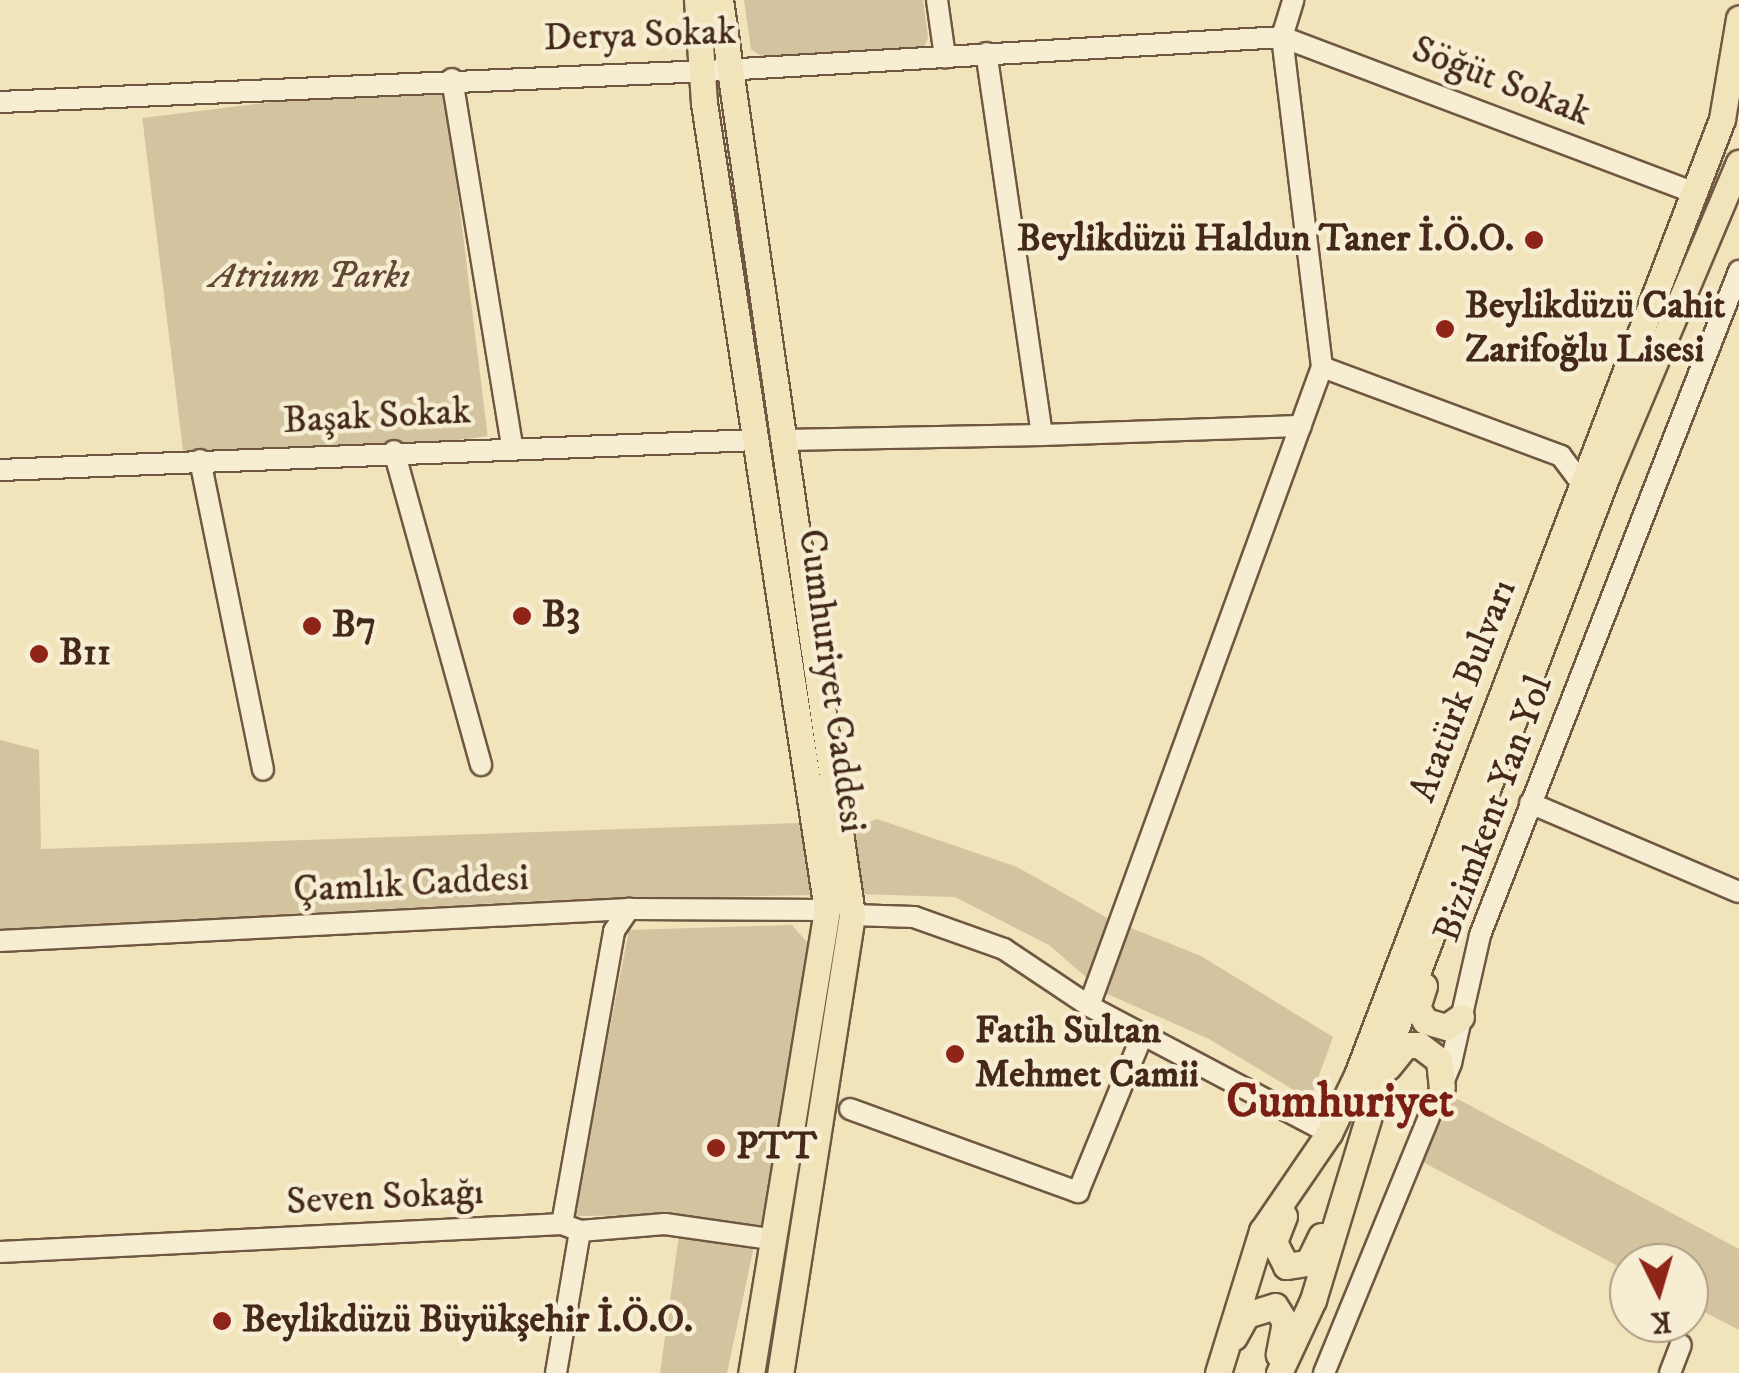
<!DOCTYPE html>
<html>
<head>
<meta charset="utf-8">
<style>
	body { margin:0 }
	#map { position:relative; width:1739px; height:1373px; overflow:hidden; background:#f1e3ba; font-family:"IM FELL DW Pica",serif }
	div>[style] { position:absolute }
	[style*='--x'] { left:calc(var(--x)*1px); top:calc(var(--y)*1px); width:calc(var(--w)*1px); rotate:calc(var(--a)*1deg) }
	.green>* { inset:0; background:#d4c39f; transform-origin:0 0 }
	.roads { filter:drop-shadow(2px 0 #6f5741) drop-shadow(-2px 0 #6f5741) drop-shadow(0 2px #6f5741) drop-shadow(0 -2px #6f5741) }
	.minor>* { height:20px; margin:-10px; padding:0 10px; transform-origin:10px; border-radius:10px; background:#f6edd2 }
	.major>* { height:25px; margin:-12.5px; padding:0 12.5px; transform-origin:12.5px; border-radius:12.5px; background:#f1e3ba }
	.dots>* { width:28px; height:28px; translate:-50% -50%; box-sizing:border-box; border:5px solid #f6edd2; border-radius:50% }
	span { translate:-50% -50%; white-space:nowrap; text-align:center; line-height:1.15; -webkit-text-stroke:9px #f6edd2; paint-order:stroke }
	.street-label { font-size:38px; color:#442819 }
	.poi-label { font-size:38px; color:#442819; font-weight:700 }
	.right { translate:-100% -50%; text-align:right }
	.left { translate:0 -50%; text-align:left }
	.park-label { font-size:38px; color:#614734; font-style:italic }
	.district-label { font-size:48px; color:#7a1f14; font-weight:700 }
	.north { position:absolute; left:1609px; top:1243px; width:100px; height:100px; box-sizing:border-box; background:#f6edd2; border:2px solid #af9e88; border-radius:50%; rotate:175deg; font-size:28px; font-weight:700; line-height:40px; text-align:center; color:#442819 }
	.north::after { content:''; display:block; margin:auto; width:35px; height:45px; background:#8f2418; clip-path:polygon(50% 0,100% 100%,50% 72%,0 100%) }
</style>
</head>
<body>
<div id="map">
	<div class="green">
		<i style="clip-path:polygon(744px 0,923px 0,928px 38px,924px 47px,761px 56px,751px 49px)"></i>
		<i style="left:444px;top:81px;width:358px;height:304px;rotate:83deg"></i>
		<i style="clip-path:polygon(0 740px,39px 750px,41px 849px,799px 823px,814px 895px,556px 900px,0 929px)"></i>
		<i style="clip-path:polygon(877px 819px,1017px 867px,1111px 920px,1201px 956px,1333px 1037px,1310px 1100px,1209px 1039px,1103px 992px,1049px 945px,955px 897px,857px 894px,851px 829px)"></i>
		<i style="clip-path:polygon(792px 925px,811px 947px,765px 1228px,685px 1215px,573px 1216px,629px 930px)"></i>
		<i style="clip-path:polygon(1454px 1097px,1739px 1249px,1739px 1330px,1689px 1304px,1689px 1263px,1629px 1263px,1629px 1272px,1421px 1161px)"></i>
		<i style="clip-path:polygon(679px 1235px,754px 1246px,727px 1373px,660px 1373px)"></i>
	</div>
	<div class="roads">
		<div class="minor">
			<i style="--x:937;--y:0;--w:58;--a:82"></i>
			<i style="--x:452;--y:79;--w:372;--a:80.7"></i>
			<i style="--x:0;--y:102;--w:708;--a:-2.51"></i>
			<i style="--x:707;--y:71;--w:576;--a:-3.38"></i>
			<i style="--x:1282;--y:37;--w:441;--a:20.7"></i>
			<i style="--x:1322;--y:367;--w:255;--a:20.4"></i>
			<i style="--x:1561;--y:456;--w:36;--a:53"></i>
			<i style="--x:1042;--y:435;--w:259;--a:-2"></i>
			<i style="--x:784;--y:440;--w:258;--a:-1.1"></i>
			<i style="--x:1042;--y:435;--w:386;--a:-98.3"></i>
			<i style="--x:394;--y:451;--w:326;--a:74.5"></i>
			<i style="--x:200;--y:460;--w:316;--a:78.5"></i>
			<i style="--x:0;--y:470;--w:759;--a:-2.27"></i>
			<i style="--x:1530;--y:803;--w:227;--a:23.1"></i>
			<i style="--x:852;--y:915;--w:62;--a:1.8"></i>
			<i style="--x:914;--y:917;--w:96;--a:19.6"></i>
			<i style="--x:1004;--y:949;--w:102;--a:33.8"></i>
			<i style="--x:1089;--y:1006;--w:272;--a:27.9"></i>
			<i style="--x:0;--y:941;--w:630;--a:-2.91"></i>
			<i style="--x:629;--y:909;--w:198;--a:0.3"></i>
			<i style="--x:1089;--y:1006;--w:680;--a:-69.97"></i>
			<i style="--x:1322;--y:367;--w:332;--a:-96.9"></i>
			<i style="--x:1282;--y:37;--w:39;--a:-73"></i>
			<i style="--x:850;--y:1109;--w:243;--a:20"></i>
			<i style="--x:1078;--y:1192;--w:169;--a:-67.7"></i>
			<i style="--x:562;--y:1224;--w:298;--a:-79.9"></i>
			<i style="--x:614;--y:931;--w:27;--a:-56"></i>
			<i style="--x:0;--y:1252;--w:563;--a:-2.85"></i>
			<i style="--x:562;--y:1224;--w:19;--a:21"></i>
			<i style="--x:580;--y:1231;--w:85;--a:-4.7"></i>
			<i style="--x:665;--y:1224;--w:107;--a:8.1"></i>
			<i style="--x:556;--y:1373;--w:144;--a:-80.4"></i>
			<i style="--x:1324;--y:1373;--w:335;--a:-67.7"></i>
			<i style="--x:1451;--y:1063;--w:131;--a:-77.2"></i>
			<i style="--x:1480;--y:935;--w:713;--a:-68.69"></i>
			<i style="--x:1670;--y:1373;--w:30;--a:-69"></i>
		</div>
		<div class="major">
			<i style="--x:697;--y:0;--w:103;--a:86.1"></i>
			<i style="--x:704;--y:103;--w:816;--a:81.33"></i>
			<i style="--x:827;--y:910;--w:469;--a:99.3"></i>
			<i style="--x:720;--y:0;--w:924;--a:81.79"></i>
			<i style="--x:852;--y:915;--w:464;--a:98.9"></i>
			<i style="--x:1424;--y:986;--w:22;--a:108"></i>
			<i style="--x:1417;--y:1007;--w:16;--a:60"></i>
			<i style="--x:1425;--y:1021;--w:22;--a:16"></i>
			<i style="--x:1446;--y:1027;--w:18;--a:-34"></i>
			<i style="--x:1388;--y:1067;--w:28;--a:-51"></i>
			<i style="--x:1406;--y:1045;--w:13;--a:0"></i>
			<i style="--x:1419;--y:1045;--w:25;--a:37"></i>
			<i style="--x:1439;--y:1060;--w:27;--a:84"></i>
			<i style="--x:1284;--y:1216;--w:28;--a:111"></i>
			<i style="--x:1274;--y:1242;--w:27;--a:63"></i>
			<i style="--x:1286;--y:1266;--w:22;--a:-8"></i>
			<i style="--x:1308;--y:1263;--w:30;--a:-64"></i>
			<i style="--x:1234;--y:1337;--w:25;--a:-61"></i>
			<i style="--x:1246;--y:1315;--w:30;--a:-17"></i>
			<i style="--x:1275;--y:1306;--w:19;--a:58"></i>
			<i style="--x:1285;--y:1322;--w:33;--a:101"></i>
			<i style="--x:1218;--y:1373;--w:149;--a:-72.8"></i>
			<i style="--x:1262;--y:1231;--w:119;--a:-55.6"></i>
			<i style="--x:1329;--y:1133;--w:64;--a:-64.2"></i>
			<i style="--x:1357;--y:1075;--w:1023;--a:-69.1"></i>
			<i style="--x:1722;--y:119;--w:102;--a:-80.4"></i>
			<i style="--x:1279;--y:1373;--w:81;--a:-65"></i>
			<i style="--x:1313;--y:1300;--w:276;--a:-73.1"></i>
			<i style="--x:1393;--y:1036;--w:600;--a:-69.12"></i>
			<i style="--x:1607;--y:475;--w:339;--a:-67.1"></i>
		</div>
	</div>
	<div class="dots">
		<i style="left:1534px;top:240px;background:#8f2418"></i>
		<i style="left:1445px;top:329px;background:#8f2418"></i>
		<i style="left:522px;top:616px;background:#8f2418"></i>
		<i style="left:312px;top:626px;background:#8f2418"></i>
		<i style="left:39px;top:654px;background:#8f2418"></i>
		<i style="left:955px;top:1054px;background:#8f2418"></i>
		<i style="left:716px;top:1148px;background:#8f2418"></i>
		<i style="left:222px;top:1321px;background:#8f2418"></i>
	</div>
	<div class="street-label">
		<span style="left:640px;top:36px;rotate:-2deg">Derya Sokak</span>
		<span style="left:1501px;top:82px;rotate:21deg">Söğüt Sokak</span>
		<span style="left:377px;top:417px;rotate:-3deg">Başak Sokak</span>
		<span style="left:831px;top:681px;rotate:82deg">Cumhuriyet Caddesi</span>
		<span style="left:1464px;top:691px;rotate:-69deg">Atatürk Bulvarı</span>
		<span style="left:1494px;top:809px;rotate:-70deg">Bizimkent Yan Yol</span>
		<span style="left:411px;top:885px;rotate:-3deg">Çamlık Caddesi</span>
		<span style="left:385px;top:1198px;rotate:-3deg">Seven Sokağı</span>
	</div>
	<div class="poi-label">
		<span class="right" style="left:1514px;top:240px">Beylikdüzü Haldun Taner İ.Ö.O.</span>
		<span class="left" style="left:1465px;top:329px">Beylikdüzü Cahit<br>Zarifoğlu Lisesi</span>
		<span class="left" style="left:542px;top:616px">B3</span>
		<span class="left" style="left:332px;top:626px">B7</span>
		<span class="left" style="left:59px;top:654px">B11</span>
		<span class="left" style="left:975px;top:1054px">Fatih Sultan<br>Mehmet Camii</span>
		<span class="left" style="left:736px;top:1148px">PTT</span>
		<span class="left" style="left:242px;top:1321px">Beylikdüzü Büyükşehir İ.Ö.O.</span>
	</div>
	<div class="park-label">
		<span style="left:310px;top:277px">Atrium Parkı</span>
	</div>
	<div class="district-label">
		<span style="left:1340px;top:1103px">Cumhuriyet</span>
	</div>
	<div class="north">K</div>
</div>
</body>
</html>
